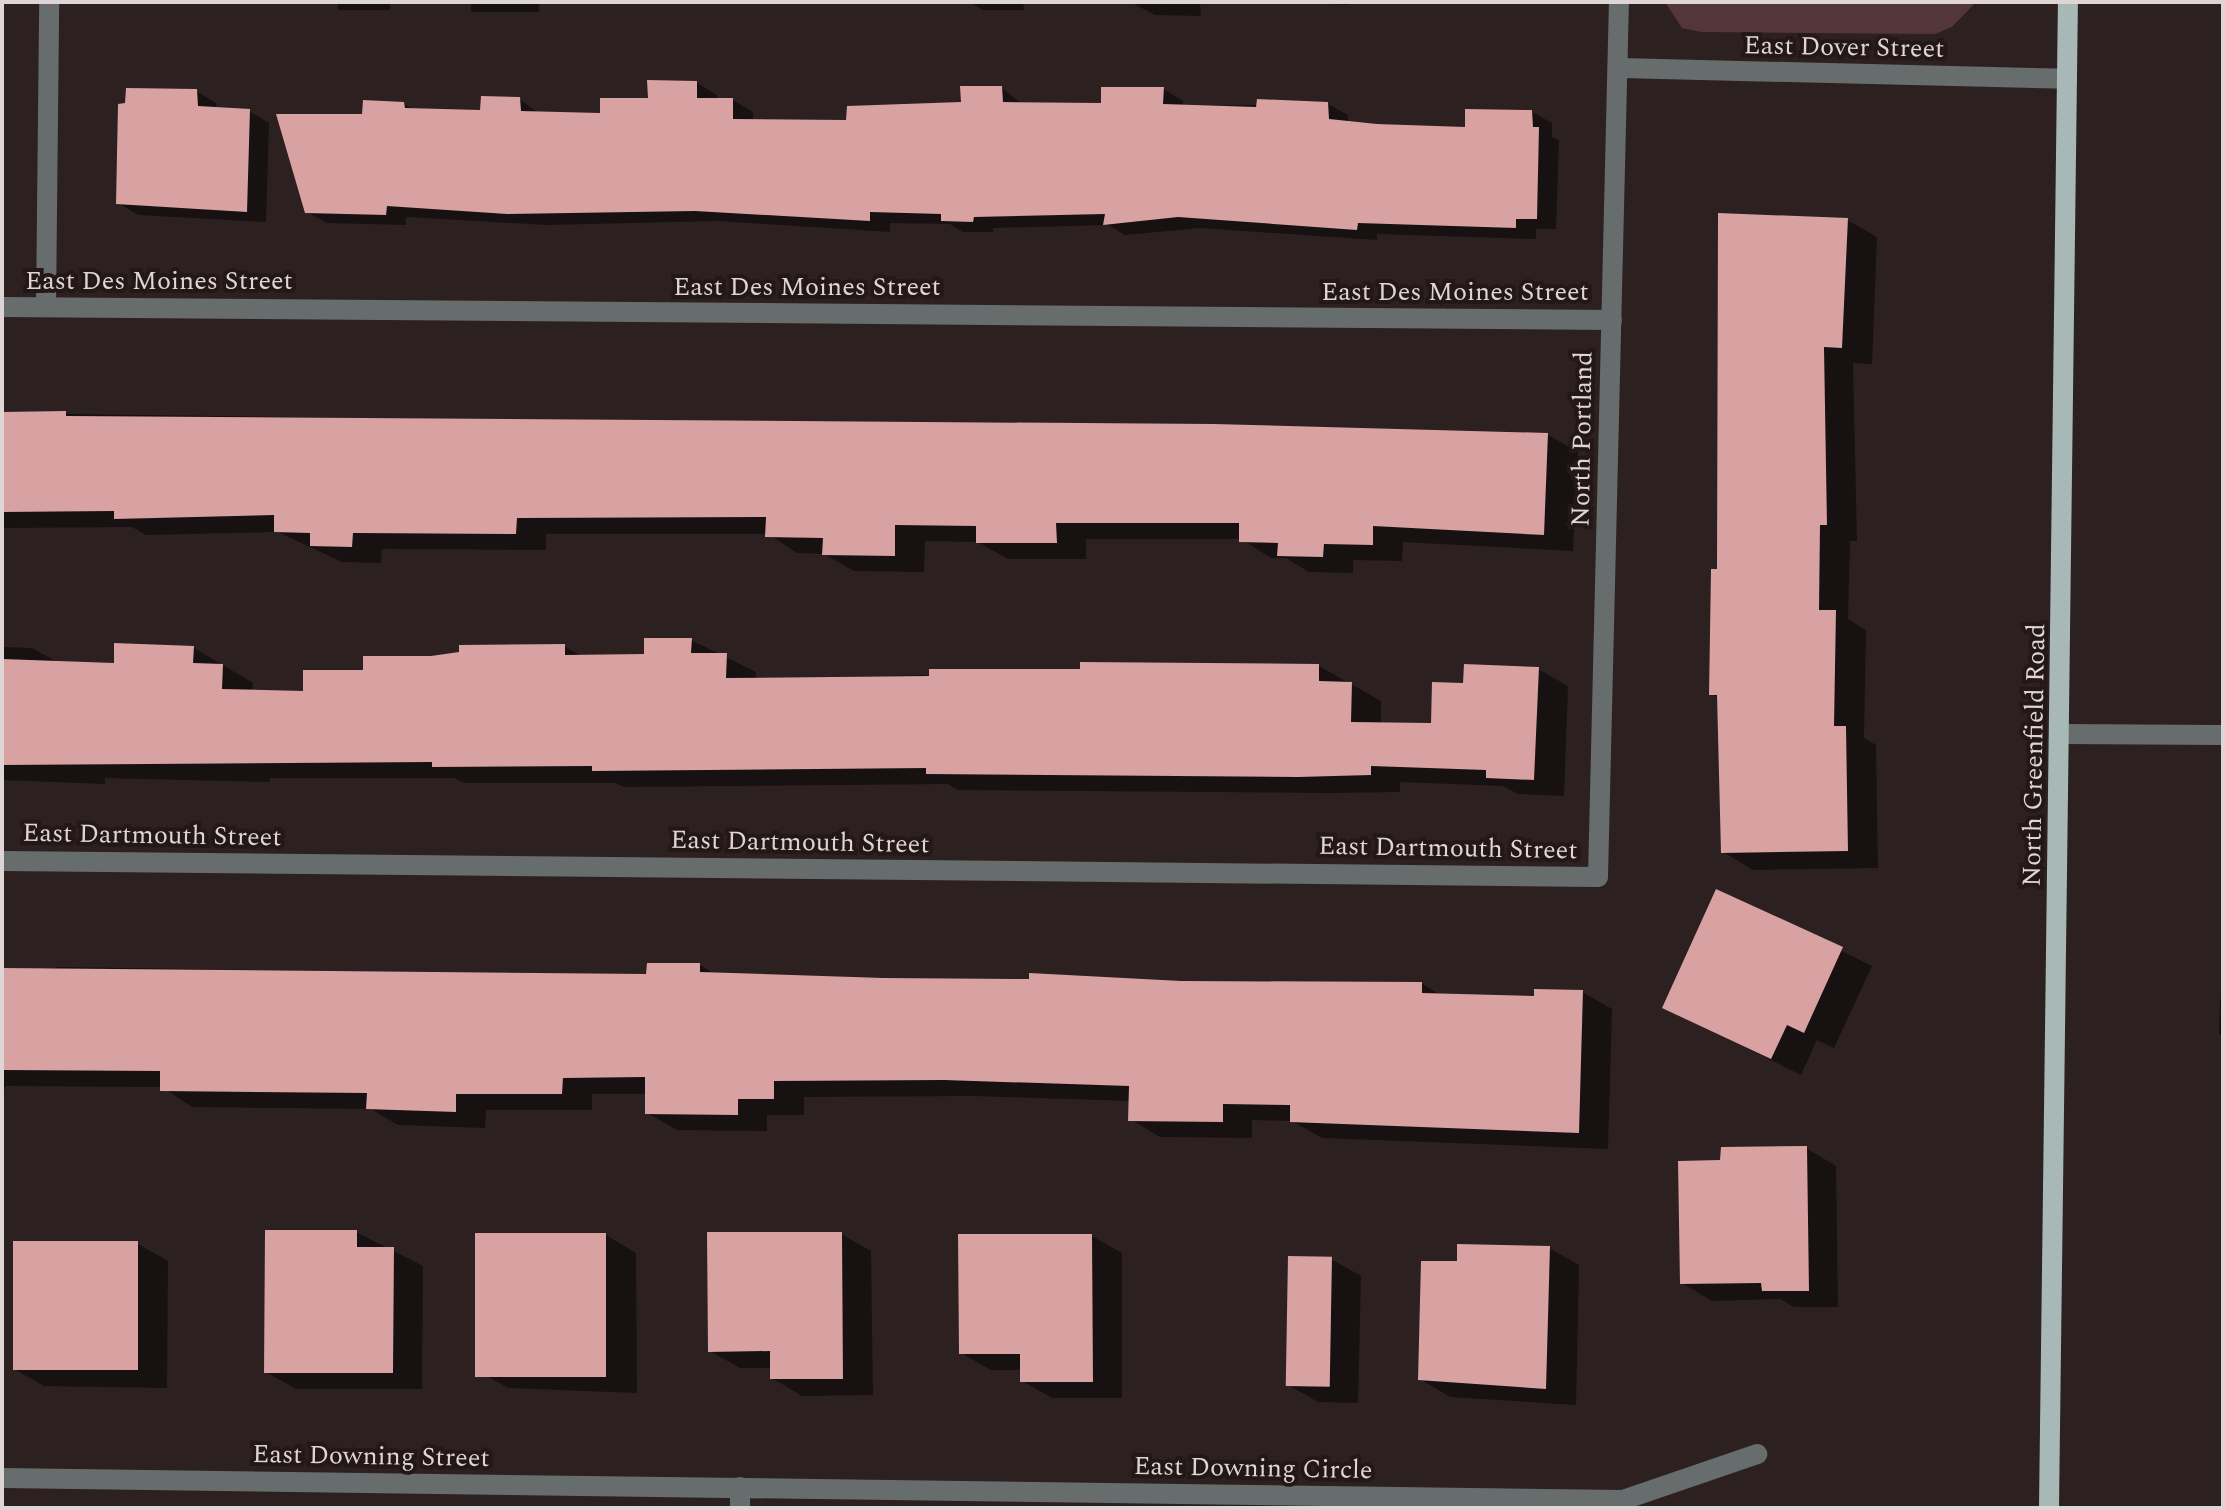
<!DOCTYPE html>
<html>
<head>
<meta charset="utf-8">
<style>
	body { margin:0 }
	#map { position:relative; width:2225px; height:1510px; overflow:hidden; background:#2d2020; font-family:Spectral,serif }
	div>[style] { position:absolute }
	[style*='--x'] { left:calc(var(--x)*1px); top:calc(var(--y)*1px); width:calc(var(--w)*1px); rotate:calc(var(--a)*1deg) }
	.green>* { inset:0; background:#533637 }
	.shadow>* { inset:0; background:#0007; transform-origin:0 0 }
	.building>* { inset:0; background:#d8a1a2; transform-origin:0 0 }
	.minor>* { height:20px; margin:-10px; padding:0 10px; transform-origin:10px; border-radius:10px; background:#666d6c }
	.major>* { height:20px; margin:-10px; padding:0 10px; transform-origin:10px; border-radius:10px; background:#a8b8b6 }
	span { translate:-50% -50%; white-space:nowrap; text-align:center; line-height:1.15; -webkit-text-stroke:8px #231717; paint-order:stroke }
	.street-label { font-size:26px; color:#ded5d5 }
	.frame { position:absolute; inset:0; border:4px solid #ded5d5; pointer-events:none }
</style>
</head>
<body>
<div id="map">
	<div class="green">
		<i style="clip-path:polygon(1665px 2px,1976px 2px,1952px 27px,1935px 34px,1701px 32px,1682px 28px)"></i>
	</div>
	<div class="shadow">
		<i style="left:338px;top:2px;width:52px;height:8px"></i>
		<i style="left:471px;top:2px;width:68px;height:10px"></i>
		<i style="clip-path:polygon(969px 2px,1023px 2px,1024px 10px,983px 10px)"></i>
		<i style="clip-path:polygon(1200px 2px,1201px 16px,1155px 15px,1134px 4px)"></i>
		<i style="clip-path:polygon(1282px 2px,1348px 2px,1348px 5px)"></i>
		<i style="clip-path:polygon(697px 83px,717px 95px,717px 100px,733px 100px,753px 112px,753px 121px,848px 122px,964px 104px,1002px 88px,1022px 104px,1103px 106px,1163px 89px,1183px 101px,1183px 106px,1328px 104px,1348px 115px,1348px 122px,1467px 130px,1532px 112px,1552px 123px,1552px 137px,1559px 140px,1556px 229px,1536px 229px,1536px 239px,1377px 234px,1377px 240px,1200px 228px,1125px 235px,1108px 225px,993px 228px,993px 232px,963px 232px,950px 224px,890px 223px,890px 232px,717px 221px,546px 225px,406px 217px,406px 225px,327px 223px,307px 212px,364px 116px,404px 104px,414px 110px,482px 112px,519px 99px,540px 114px,602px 116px)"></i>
		<i style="clip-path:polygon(196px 91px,216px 103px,217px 109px,249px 111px,269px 123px,266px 222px,138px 215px,118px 203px)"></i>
		<i style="clip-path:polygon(1847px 220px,1877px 237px,1872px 364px,1853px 363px,1857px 541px,1850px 541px,1848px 619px,1866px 630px,1864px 738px,1876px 745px,1878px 868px,1753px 870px,1723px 852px,1719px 698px,1711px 694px,1719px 571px)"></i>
		<i style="clip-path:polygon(2px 413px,1548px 435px,1578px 452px,1573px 551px,1403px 542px,1402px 561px,1353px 560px,1353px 573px,1309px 572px,1286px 558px,1271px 558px,1241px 539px,1086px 539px,1086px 559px,1008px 559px,978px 542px,925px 541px,924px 572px,854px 571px,824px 554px,797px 553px,768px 534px,546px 534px,546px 550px,382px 549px,381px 563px,342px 562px,278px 532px,146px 535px,132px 527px,2px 528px)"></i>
		<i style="clip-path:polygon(691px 640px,756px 672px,756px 679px,1319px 666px,1381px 701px,1381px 724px,1433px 725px,1465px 685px,1538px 669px,1568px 686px,1564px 796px,1518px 794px,1503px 786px,1400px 782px,1400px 792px,1329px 793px,958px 790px,948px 784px,623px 787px,616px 783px,464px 783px,454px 778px,270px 778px,270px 782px,105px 778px,105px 784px,2px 780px,2px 647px,32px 648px,59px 663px,116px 665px,194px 648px,253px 683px,252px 692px,305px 693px,431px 658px,564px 646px,583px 657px,646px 656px)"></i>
		<i style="clip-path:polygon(1717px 891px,1872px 966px,1834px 1048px,1817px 1040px,1801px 1075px,1665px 1007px)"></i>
		<i style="clip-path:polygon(700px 965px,716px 975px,883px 980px,1422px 984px,1441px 995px,1536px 998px,1582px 992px,1612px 1009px,1608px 1149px,1322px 1138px,1292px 1121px,1252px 1120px,1252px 1138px,1160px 1137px,1130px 1119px,1131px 1101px,975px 1096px,804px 1097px,804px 1115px,767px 1115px,767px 1131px,677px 1130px,647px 1113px,647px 1094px,592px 1094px,592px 1110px,486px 1110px,485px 1128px,398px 1125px,371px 1109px,192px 1107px,162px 1087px,5px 1086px,2px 1106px,2px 974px,60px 967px,648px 976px)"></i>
		<i style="clip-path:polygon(2220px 999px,2223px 999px,2223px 1036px,2219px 1034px)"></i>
		<i style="clip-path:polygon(1806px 1148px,1836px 1166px,1838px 1307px,1794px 1307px,1780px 1299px,1712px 1301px,1682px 1283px,1722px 1162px)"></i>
		<i style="clip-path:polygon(356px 1232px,423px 1266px,422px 1389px,296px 1389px,266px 1372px)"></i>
		<i style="clip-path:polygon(841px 1234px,871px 1251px,873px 1395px,802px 1396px,772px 1378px,772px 1368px,740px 1368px,710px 1351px)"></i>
		<i style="clip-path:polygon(606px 1235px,636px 1253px,637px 1393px,508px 1388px,478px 1371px)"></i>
		<i style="clip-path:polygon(1092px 1236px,1122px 1253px,1122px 1398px,1052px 1398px,1022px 1381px,1022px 1370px,991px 1370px,961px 1353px)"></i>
		<i style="clip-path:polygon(138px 1244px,168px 1261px,167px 1388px,44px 1386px,14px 1369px)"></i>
		<i style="clip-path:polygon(1549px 1248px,1579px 1265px,1576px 1405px,1450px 1397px,1420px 1379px,1459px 1263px)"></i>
		<i style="clip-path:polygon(1331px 1259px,1361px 1276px,1358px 1403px,1318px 1402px,1288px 1385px)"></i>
	</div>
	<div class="building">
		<i style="clip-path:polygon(647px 80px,697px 81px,697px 98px,733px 98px,733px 119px,846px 120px,847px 106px,961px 102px,960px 86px,1002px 86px,1003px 102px,1101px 103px,1101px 87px,1164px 87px,1163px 104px,1256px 107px,1257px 99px,1328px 102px,1329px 119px,1377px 124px,1465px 127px,1465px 109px,1532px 110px,1533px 127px,1539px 127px,1537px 219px,1516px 219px,1516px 228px,1358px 223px,1357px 230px,1178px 217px,1103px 225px,1105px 214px,974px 217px,973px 222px,941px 221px,941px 214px,870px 212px,870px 221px,695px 211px,507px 214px,387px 206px,386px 215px,305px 213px,276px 114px,362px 114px,363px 100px,404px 102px,405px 108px,480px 110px,481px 96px,520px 97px,521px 111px,600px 113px,600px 98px,648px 98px)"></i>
		<i style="clip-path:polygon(126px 88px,197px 89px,198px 106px,250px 109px,247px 212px,116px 204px,118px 104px,125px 103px)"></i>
		<i style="clip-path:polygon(1718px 213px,1848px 218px,1842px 348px,1824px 347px,1827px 525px,1820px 525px,1819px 610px,1836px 610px,1834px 726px,1846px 726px,1848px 851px,1721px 853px,1717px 695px,1709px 695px,1711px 569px,1717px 569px)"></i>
		<i style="clip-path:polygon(66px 411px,66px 416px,1214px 424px,1548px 433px,1544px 535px,1373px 526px,1373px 545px,1324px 544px,1323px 557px,1277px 556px,1278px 543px,1239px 542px,1239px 523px,1056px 523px,1057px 543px,976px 543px,976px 526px,895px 525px,895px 556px,822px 555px,823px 538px,765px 537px,766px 517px,517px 518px,516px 534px,353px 533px,352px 547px,310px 546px,310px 533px,274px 532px,274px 515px,114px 519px,114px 511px,2px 512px,2px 412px)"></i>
		<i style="clip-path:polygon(644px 638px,692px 638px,691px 653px,727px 653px,726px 678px,929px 676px,929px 669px,1080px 669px,1080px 662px,1319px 664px,1319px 681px,1352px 682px,1351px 722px,1431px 723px,1432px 682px,1463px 683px,1464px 664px,1539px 667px,1534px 780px,1486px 778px,1486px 770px,1371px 766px,1371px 775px,1298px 777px,926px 774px,926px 768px,592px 771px,592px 766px,432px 767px,432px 762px,2px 765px,2px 659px,114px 663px,114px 643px,194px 646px,193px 663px,223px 664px,222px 689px,303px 691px,303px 670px,363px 670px,363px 656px,431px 656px,459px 652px,459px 645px,565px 644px,565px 655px,644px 654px)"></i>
		<i style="clip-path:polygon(1716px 889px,1843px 947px,1804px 1033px,1787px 1025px,1771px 1059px,1662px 1008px)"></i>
		<i style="clip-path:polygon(647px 963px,700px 963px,700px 972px,883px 978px,1029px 979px,1029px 973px,1181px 981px,1422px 982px,1422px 993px,1534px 996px,1534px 989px,1583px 990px,1579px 1133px,1290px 1122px,1290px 1105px,1223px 1104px,1223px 1122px,1128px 1121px,1129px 1086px,944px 1080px,774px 1081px,774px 1099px,738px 1099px,738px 1115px,645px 1114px,645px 1077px,563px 1078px,562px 1094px,456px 1094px,456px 1112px,366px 1109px,367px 1093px,160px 1091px,160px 1071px,2px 1070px,2px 968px,646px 974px)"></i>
		<i style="clip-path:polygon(1807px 1146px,1809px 1291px,1762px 1291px,1761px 1283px,1680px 1284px,1678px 1161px,1720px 1160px,1721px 1147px)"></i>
		<i style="clip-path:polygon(265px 1230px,357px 1230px,357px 1247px,394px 1247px,393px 1373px,264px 1373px)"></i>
		<i style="clip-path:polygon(707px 1232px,842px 1232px,843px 1379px,770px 1379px,770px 1351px,708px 1352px)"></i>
		<i style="left:606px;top:1233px;width:144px;height:131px;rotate:90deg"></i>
		<i style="clip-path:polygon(958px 1234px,1092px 1234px,1093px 1382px,1020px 1382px,1020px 1354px,959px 1354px)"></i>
		<i style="left:13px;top:1241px;width:125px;height:129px"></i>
		<i style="clip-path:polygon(1457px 1244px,1550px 1246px,1546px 1389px,1418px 1380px,1421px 1261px,1457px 1261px)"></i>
		<i style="left:1288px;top:1256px;width:44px;height:130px;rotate:1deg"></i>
	</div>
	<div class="minor">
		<i style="--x:1621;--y:68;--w:444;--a:1.4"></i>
		<i style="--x:2;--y:307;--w:1610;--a:0.46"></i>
		<i style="--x:46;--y:307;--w:305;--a:-89.4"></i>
		<i style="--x:2062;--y:734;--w:161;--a:0.4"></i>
		<i style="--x:2;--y:861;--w:1596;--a:0.57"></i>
		<i style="--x:1598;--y:877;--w:875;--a:-88.63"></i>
		<i style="--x:2;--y:1478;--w:1621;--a:0.78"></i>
		<i style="--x:1623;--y:1500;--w:142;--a:-18.9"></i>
		<i style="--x:740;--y:1508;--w:21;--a:-90"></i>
	</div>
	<div class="major">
		<i style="--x:2049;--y:1508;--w:1506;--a:-89.28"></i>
	</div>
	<div class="street-label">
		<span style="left:1844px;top:48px;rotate:1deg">East Dover Street</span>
		<span style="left:159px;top:282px">East Des Moines Street</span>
		<span style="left:807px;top:288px">East Des Moines Street</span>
		<span style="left:1455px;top:293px">East Des Moines Street</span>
		<span style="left:1583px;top:439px;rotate:-89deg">North Portland</span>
		<span style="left:2035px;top:755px;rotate:-89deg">North Greenfield Road</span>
		<span style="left:152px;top:836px;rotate:1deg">East Dartmouth Street</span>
		<span style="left:800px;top:843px;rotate:1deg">East Dartmouth Street</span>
		<span style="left:1448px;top:849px;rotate:1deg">East Dartmouth Street</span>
		<span style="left:371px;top:1457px;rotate:1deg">East Downing Street</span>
		<span style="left:1253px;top:1469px;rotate:1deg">East Downing Circle</span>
	</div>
	<div class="frame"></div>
</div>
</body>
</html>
